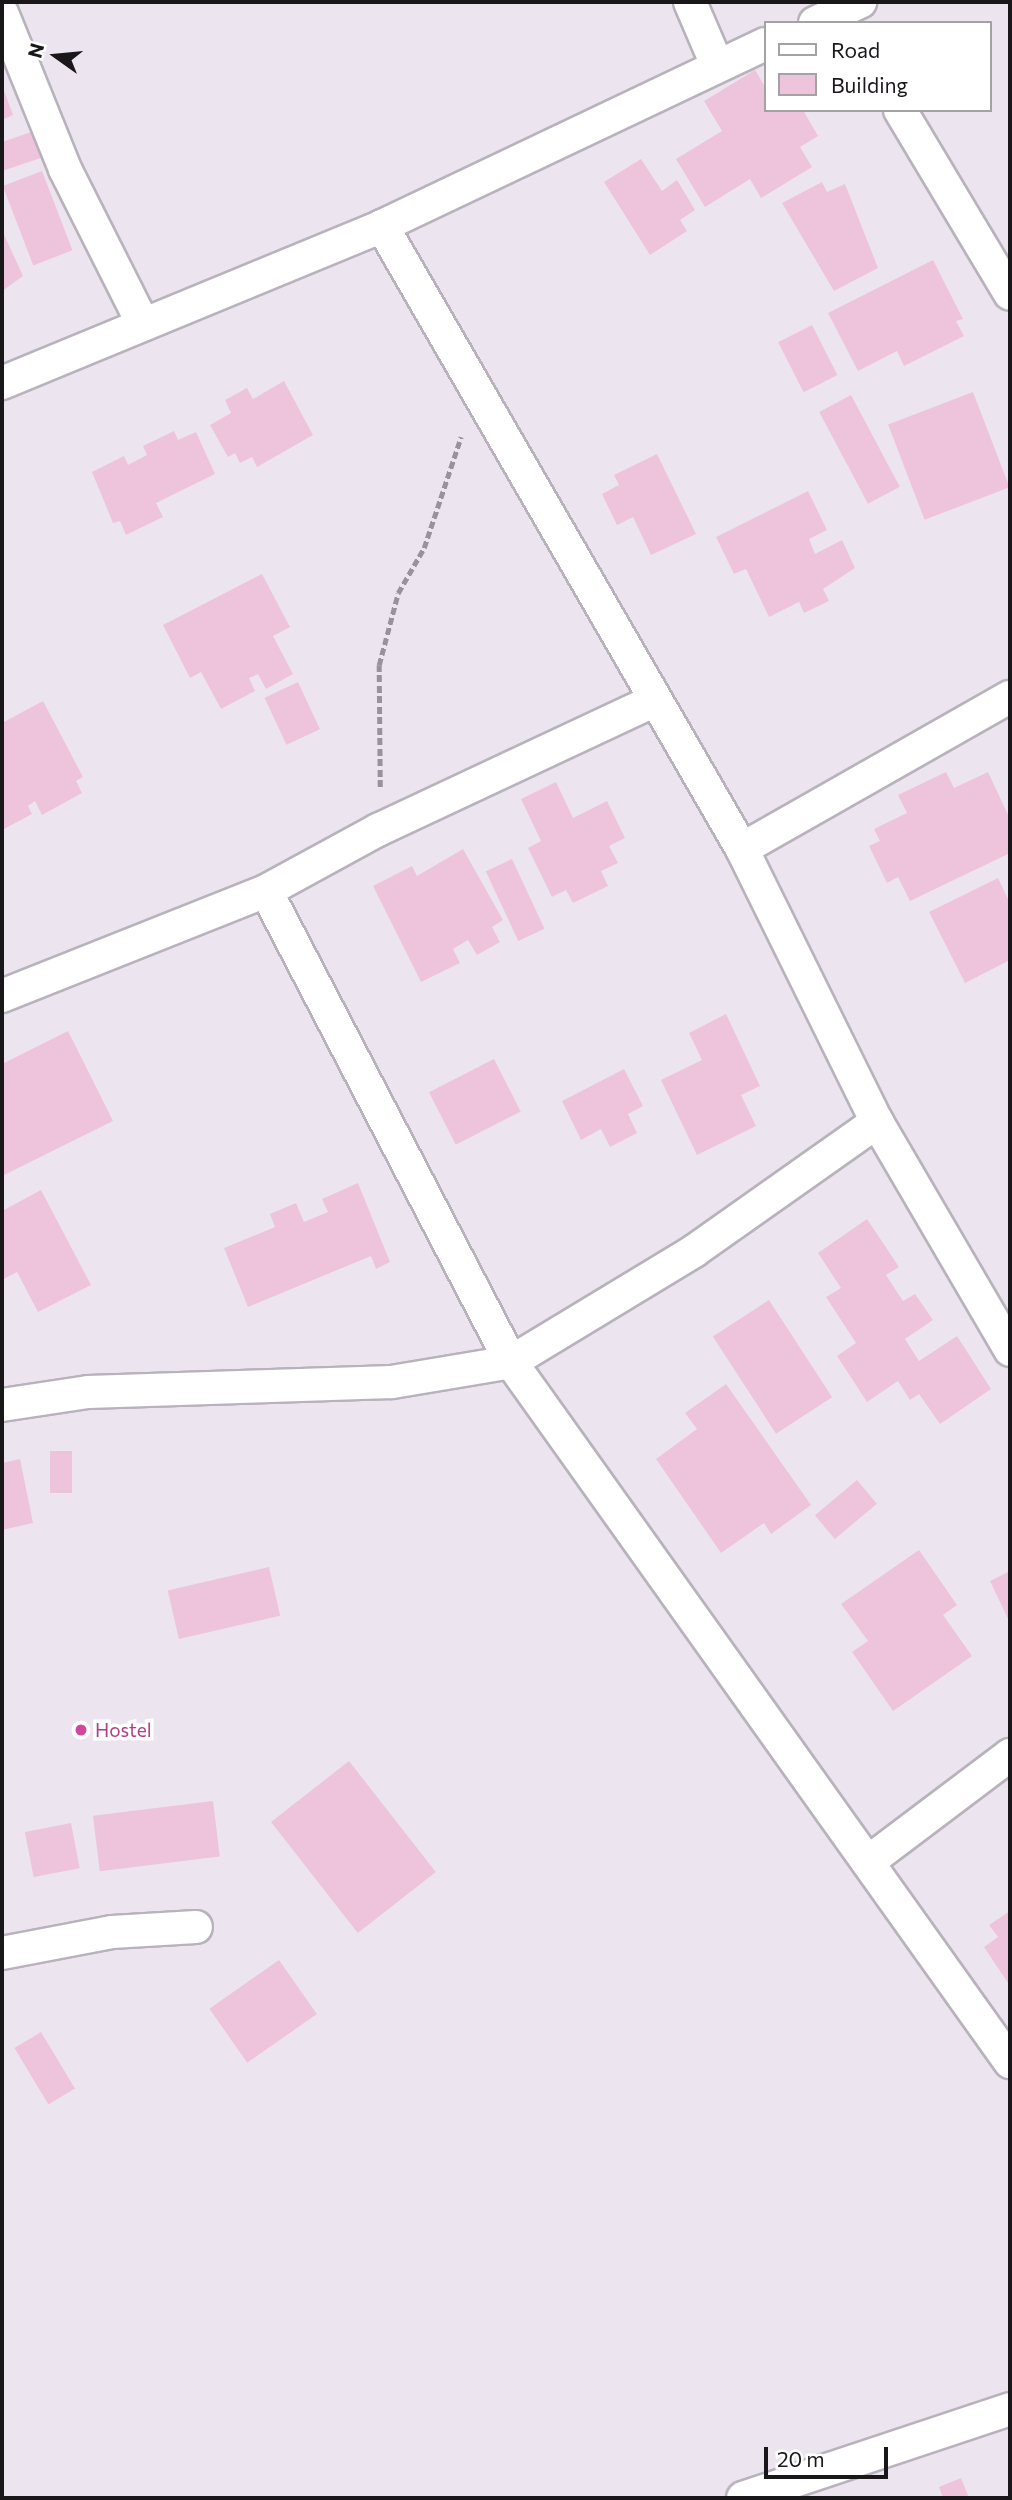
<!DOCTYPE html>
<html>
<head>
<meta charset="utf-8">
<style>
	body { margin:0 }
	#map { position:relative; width:1012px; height:2500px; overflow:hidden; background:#ece5ef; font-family:Commissioner,sans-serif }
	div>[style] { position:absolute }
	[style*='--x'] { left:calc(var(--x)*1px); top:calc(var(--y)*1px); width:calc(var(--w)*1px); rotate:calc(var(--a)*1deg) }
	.building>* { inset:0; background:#eec4dd; transform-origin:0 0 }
	.path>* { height:4.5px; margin-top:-2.25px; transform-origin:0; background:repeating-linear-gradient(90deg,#98929a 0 7px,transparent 0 10.5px) }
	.roads { filter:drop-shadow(2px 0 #b9b2bc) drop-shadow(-2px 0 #b9b2bc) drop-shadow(0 2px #b9b2bc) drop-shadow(0 -2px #b9b2bc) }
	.minor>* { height:32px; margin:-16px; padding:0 16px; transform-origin:16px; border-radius:16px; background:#fff }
	.dots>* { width:19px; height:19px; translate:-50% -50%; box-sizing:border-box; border:4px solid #fff; border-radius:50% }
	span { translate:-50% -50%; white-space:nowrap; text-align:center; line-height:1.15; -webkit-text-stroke:7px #fff; paint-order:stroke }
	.hotel-label { font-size:19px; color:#b23c85 }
	.left { translate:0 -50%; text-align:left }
	.frame { position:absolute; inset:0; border:4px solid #1a171b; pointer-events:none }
	.legend { position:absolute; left:764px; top:21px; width:228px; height:91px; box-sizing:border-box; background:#fff; border:2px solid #a3a2a4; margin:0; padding:9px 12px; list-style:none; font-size:21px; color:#1a171b }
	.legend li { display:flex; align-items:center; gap:14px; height:35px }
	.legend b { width:35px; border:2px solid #a3a2a4 }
	.north { position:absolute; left:21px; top:21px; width:70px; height:70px; -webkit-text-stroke:5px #fff; paint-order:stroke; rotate:285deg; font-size:19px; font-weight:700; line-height:28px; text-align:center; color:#1a171b }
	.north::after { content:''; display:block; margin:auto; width:24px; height:32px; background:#1a171b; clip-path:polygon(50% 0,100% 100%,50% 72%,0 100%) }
	.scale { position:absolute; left:764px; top:2447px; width:124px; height:32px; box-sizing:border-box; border:4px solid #1a171b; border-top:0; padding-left:9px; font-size:21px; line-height:24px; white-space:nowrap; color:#1a171b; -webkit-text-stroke:5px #fff; paint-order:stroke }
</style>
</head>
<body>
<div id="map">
	<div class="building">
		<i style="clip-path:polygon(755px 70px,765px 87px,765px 110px,803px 110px,818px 136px,800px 147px,812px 167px,761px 198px,750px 179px,705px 207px,676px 159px,722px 131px,704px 101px)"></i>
		<i style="clip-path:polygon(2px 85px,13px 115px,2px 120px)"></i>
		<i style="clip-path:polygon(31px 132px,41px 158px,2px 171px,2px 142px)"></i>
		<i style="clip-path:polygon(641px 159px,662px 191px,677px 180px,695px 210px,680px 220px,687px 231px,650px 255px,604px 182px)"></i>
		<i style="left:42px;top:171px;width:85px;height:42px;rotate:69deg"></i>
		<i style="clip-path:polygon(822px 182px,827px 192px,845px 184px,878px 268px,834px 291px,782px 203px)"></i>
		<i style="clip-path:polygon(2px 230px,23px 276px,2px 291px)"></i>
		<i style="clip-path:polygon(933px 260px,963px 319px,956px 321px,964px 336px,904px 366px,897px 351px,858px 371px,828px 313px)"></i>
		<i style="left:812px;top:325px;width:56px;height:38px;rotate:63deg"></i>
		<i style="clip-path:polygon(284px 381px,313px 435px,257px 467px,252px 457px,240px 463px,235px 453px,228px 457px,210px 425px,231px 413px,225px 400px,247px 388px,253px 399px)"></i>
		<i style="left:973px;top:392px;width:102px;height:91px;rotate:69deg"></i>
		<i style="left:851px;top:395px;width:104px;height:36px;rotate:62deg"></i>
		<i style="clip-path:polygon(174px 431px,178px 440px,196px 432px,215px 474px,156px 503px,163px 517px,126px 535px,120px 521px,113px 523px,92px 472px,124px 456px,128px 465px,147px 455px,143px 446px)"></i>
		<i style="clip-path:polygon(657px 454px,696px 534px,651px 555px,633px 517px,617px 525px,602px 494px,619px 485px,614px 475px)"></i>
		<i style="clip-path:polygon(808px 491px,827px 530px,809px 539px,815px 554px,842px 540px,855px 568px,823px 589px,829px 601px,804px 613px,799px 602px,769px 617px,746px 569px,734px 574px,716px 537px)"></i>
		<i style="clip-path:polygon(262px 574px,290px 627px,273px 636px,293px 674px,266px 689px,258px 674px,249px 678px,255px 691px,221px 709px,201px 672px,190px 678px,163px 625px)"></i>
		<i style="left:298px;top:682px;width:52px;height:37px;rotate:65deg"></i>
		<i style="clip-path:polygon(43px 701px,83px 777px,76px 781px,82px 793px,42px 815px,35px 801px,28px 806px,32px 814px,2px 830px,2px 723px)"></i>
		<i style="clip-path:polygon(946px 772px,954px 788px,988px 772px,1010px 819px,1010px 853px,910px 901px,898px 877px,887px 883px,869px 846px,880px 841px,874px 829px,907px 813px,898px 795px)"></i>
		<i style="clip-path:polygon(556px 782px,573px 818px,607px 801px,625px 838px,609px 846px,618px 863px,601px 871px,608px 886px,573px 903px,566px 890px,552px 897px,528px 848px,541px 841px,521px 799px)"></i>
		<i style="clip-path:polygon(463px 849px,503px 920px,492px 927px,500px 942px,477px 955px,468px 940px,453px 949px,460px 963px,421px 982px,373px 886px,412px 866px,417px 876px)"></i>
		<i style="left:512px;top:859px;width:77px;height:29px;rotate:65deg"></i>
		<i style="clip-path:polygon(998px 878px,1010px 903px,1010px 960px,965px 983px,929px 912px)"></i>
		<i style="clip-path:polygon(726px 1014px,760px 1086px,741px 1095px,756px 1126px,697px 1155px,661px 1080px,702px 1060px,689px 1033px)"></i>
		<i style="clip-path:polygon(68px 1031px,113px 1121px,2px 1176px,2px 1064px)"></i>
		<i style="left:494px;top:1059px;width:59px;height:73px;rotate:63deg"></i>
		<i style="clip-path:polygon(624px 1069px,643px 1106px,628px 1114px,637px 1133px,610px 1147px,601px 1129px,581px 1140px,562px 1101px)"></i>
		<i style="clip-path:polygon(358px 1183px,390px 1262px,376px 1269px,371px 1256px,248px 1307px,224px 1248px,275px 1227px,270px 1214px,296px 1203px,304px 1222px,328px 1212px,322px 1199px)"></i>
		<i style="clip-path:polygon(41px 1190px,91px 1285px,38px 1312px,17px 1272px,2px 1280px,2px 1211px)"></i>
		<i style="clip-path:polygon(867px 1219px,899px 1267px,886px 1275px,903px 1301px,915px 1294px,933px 1320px,905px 1339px,919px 1361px,957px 1336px,991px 1389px,940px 1424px,919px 1394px,910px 1400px,898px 1381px,867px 1402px,837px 1356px,856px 1343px,826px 1297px,841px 1288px,818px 1253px)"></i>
		<i style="left:769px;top:1300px;width:116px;height:67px;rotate:57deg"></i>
		<i style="clip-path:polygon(726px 1384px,811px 1505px,771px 1534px,764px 1523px,721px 1553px,656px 1459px,697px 1429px,685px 1413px)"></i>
		<i style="left:50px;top:1451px;width:22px;height:42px"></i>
		<i style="clip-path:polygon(20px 1459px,33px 1523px,2px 1530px,2px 1463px)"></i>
		<i style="left:857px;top:1480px;width:31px;height:55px;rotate:50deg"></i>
		<i style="clip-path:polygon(919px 1550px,957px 1605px,943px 1615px,972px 1656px,893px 1711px,852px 1652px,868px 1641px,841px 1604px)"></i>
		<i style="left:269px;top:1567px;width:50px;height:104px;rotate:77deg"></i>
		<i style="clip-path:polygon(1010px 1571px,1010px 1623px,990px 1581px)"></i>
		<i style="left:349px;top:1761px;width:141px;height:99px;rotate:52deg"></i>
		<i style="left:213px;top:1801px;width:56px;height:121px;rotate:83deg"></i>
		<i style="left:71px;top:1823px;width:46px;height:47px;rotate:79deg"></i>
		<i style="clip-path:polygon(1010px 1911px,1010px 1986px,984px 1947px,998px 1937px,989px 1925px)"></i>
		<i style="left:279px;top:1960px;width:66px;height:85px;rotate:55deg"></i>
		<i style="left:41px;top:2032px;width:66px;height:31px;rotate:59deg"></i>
		<i style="clip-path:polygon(961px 2478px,969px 2498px,943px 2498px,939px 2487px)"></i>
	</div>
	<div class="path">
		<i style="--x:380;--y:787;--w:122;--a:-90.5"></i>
		<i style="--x:379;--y:665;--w:74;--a:-75.2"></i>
		<i style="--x:398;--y:593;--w:52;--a:-60"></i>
		<i style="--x:424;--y:548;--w:117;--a:-71.6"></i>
	</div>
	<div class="roads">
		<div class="minor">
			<i style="--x:690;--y:2;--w:69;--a:66.8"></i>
			<i style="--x:2;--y:13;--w:168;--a:68"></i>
			<i style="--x:65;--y:169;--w:171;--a:63.3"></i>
			<i style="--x:815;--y:23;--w:50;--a:-25"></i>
			<i style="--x:900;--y:110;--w:214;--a:59.1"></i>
			<i style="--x:382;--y:226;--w:720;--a:59.98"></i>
			<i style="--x:742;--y:849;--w:305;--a:63.7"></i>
			<i style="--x:877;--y:1122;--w:264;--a:59.7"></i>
			<i style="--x:2;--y:383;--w:411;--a:-22.4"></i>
			<i style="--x:382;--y:226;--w:424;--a:-25.4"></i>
			<i style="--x:742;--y:849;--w:308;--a:-29.6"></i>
			<i style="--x:266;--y:891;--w:531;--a:62.52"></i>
			<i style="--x:511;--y:1362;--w:860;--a:54.52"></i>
			<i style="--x:2;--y:996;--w:284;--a:-21.7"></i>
			<i style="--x:266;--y:891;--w:128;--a:-28.6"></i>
			<i style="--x:378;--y:830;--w:305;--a:-25.1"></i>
			<i style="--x:2;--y:1405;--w:87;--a:-8.6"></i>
			<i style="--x:88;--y:1392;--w:304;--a:-1.9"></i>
			<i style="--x:392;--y:1382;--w:121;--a:-9.5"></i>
			<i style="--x:511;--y:1362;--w:214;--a:-31.2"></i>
			<i style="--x:694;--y:1251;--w:224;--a:-35.2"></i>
			<i style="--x:868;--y:1862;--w:178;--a:-37"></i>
			<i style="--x:2;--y:1953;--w:112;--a:-10.8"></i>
			<i style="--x:112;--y:1932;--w:84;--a:-3.4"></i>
			<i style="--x:743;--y:2498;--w:281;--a:-18.4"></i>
		</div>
	</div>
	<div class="dots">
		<i style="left:81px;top:1730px;background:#d1479c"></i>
	</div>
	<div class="hotel-label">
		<span class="left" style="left:95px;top:1730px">Hostel</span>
	</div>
	<div class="frame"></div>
	<ul class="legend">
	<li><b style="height:9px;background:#fff"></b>Road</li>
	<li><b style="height:19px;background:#eec4dd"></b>Building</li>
	</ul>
	<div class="north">N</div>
	<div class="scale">20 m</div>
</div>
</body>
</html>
